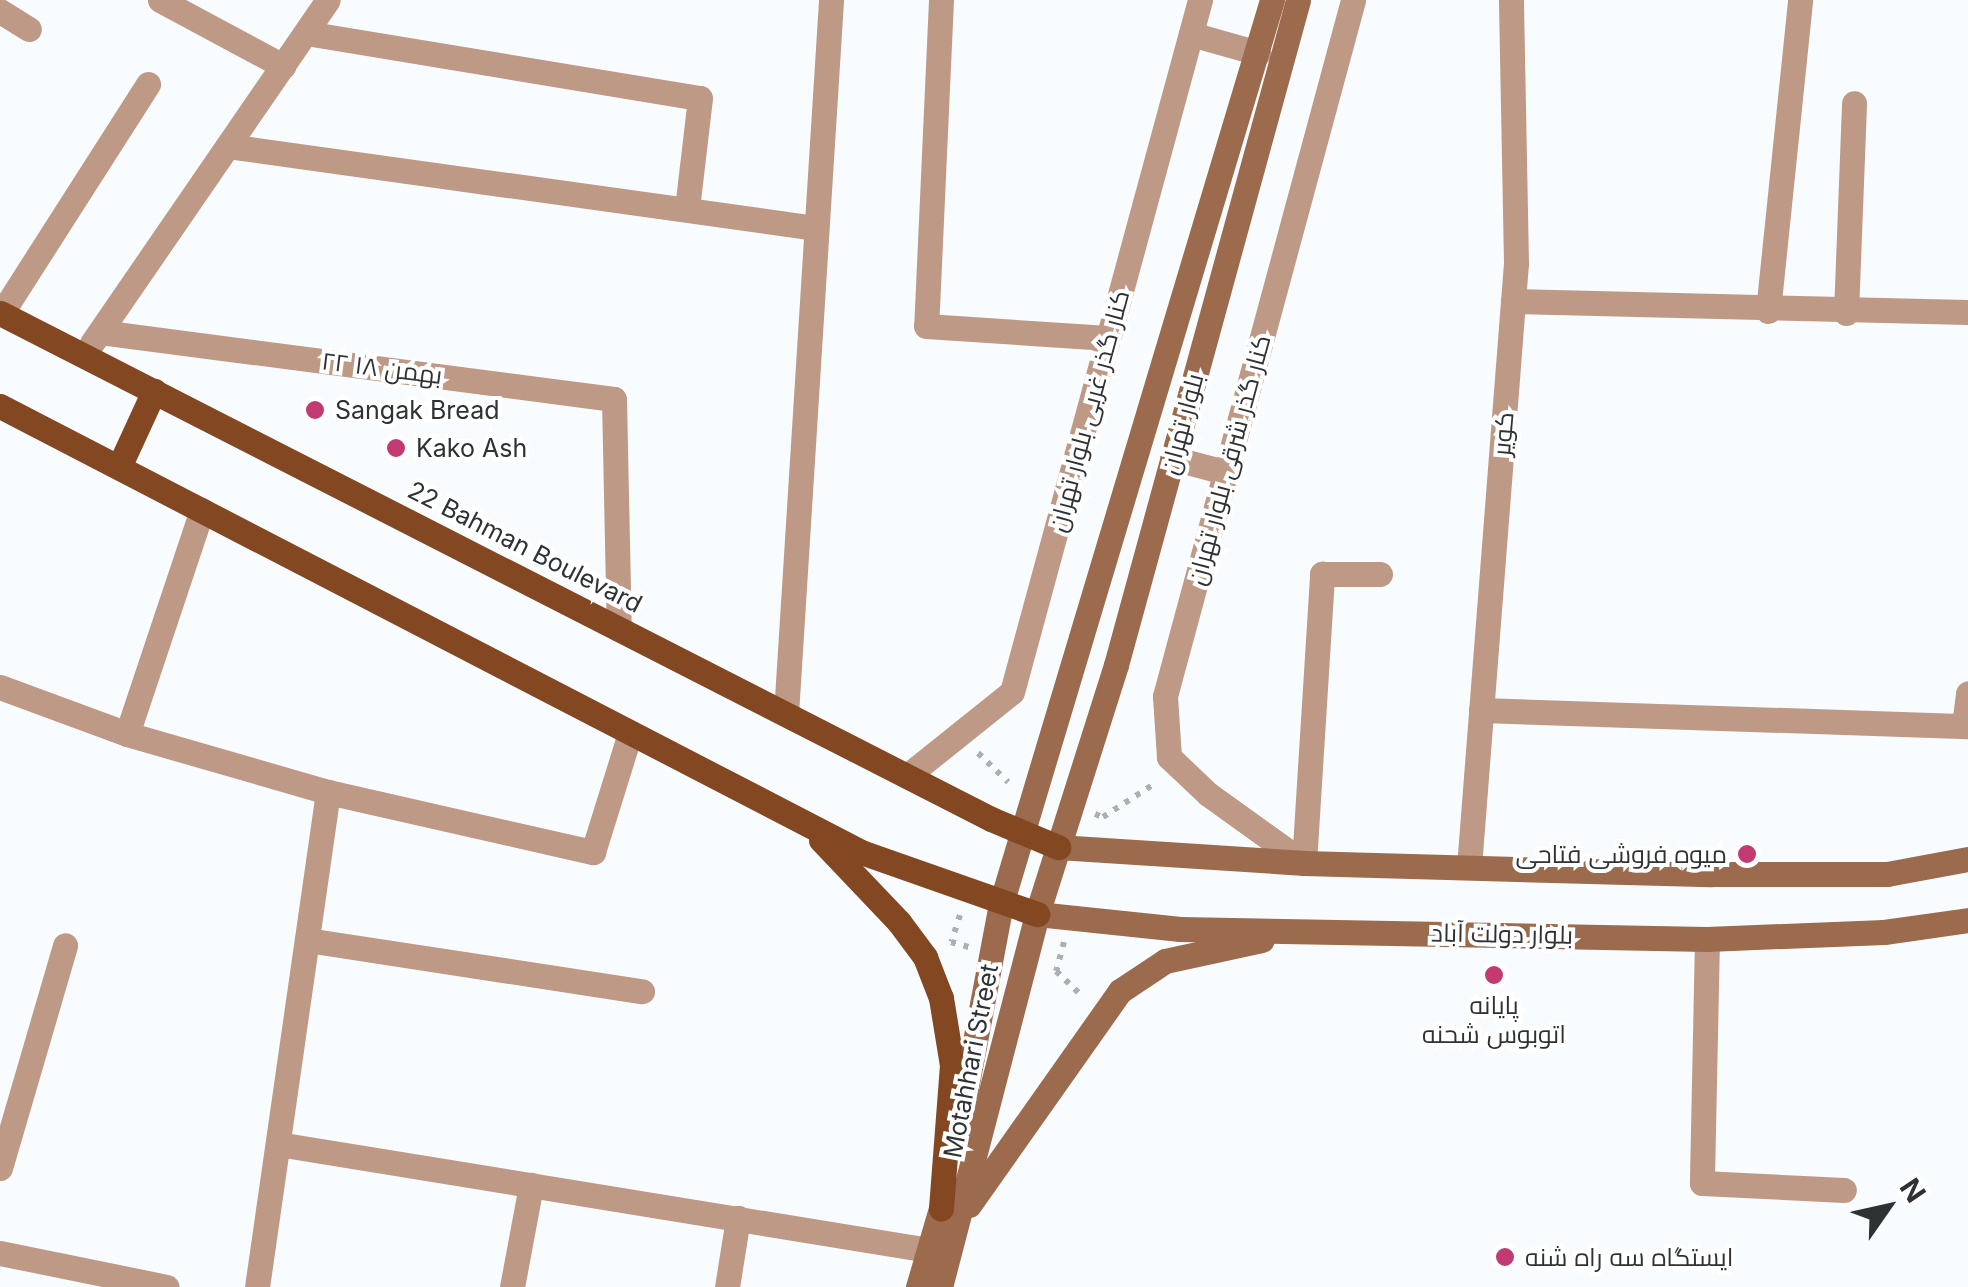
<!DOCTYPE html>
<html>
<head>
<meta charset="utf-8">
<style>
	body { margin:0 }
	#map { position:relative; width:1968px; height:1287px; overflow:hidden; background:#f9fcff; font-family:Inter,Cairo,sans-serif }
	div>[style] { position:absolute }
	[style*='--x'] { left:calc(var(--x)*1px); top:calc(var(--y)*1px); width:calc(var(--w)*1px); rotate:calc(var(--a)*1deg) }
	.path>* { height:6px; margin-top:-3px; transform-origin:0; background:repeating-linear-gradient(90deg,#adb0b3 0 5px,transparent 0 13px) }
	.street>* { height:25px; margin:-12.5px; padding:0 12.5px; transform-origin:12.5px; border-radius:12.5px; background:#bd9986 }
	.secondary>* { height:25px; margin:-12.5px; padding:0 12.5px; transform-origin:12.5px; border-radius:12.5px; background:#9c6a4d }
	.primary>* { height:25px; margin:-12.5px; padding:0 12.5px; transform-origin:12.5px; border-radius:12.5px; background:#834722 }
	.dots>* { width:28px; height:28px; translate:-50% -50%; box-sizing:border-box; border:5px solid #fff; border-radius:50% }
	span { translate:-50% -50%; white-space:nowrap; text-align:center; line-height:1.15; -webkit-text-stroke:8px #fff; paint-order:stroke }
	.street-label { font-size:25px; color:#2f3235 }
	.poi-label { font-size:25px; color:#2f3235 }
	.left { translate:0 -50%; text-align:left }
	.right { translate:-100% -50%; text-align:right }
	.north { position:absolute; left:1838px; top:1157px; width:100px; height:100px; -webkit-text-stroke:8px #fff; paint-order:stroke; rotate:56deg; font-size:28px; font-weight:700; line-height:40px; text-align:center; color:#2f3235 }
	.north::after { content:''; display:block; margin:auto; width:35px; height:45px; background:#2f3235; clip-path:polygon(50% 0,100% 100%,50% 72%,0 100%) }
</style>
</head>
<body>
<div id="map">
	<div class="path">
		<i style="--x:978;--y:753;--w:42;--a:44"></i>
		<i style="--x:1095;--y:814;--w:9;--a:21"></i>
		<i style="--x:1103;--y:817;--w:64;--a:-32.9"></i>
		<i style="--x:960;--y:915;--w:28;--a:108"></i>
		<i style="--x:951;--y:942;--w:19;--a:16"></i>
		<i style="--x:1064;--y:942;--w:30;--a:105"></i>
		<i style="--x:1056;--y:971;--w:37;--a:44"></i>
	</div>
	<div class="street">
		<i style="--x:160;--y:0;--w:140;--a:28.2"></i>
		<i style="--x:941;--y:0;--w:326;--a:92.6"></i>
		<i style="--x:926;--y:326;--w:182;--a:3.8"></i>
		<i style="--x:0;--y:11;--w:34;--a:32"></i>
		<i style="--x:306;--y:33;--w:399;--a:9.4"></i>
		<i style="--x:700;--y:98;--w:112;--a:96.7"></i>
		<i style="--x:1191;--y:34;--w:70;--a:15.8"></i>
		<i style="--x:228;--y:146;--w:594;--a:7.94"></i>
		<i style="--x:1513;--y:301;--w:455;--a:1.4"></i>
		<i style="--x:1768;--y:311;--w:313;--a:-84.1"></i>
		<i style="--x:1846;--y:313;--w:210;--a:-87.8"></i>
		<i style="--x:1;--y:314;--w:273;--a:-57.4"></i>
		<i style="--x:100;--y:332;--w:518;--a:7.43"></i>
		<i style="--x:614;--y:399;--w:230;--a:88.8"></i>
		<i style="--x:92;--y:343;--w:416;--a:-55.5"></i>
		<i style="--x:1172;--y:458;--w:55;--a:14.8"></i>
		<i style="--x:0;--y:687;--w:135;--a:20.3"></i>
		<i style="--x:127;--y:734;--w:209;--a:16.1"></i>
		<i style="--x:328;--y:792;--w:272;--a:12.8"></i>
		<i style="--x:593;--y:852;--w:125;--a:-72.7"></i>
		<i style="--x:1481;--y:710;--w:487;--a:1.9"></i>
		<i style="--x:786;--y:714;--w:715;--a:-86.39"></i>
		<i style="--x:1964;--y:726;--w:33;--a:-83"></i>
		<i style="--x:127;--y:734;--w:236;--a:-71.5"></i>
		<i style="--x:907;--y:776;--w:134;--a:-38.7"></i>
		<i style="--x:1012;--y:692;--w:717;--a:-74.8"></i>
		<i style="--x:1304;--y:863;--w:118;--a:-144.3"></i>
		<i style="--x:1208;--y:794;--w:54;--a:-136.5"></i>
		<i style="--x:1169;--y:757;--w:61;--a:-93.8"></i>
		<i style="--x:1165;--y:696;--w:721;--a:-74.88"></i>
		<i style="--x:1304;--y:863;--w:290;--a:-86.4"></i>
		<i style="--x:1322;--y:574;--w:58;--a:0"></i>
		<i style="--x:1469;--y:867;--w:606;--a:-85.55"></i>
		<i style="--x:1516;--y:263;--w:263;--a:-91.1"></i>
		<i style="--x:1707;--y:939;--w:244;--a:91.2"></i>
		<i style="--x:1702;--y:1183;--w:142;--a:2.8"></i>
		<i style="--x:307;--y:940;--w:339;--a:8.7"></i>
		<i style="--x:278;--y:1144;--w:660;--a:9.25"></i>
		<i style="--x:0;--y:1168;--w:232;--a:-73.7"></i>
		<i style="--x:0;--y:1253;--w:170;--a:11.5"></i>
		<i style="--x:257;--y:1287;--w:500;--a:-81.84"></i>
		<i style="--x:512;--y:1287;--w:104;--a:-79.4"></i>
		<i style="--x:727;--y:1287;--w:70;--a:-80.9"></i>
	</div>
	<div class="secondary">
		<i style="--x:1058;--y:847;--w:247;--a:3.7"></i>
		<i style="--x:1304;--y:863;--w:406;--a:1.6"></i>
		<i style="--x:1710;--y:874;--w:177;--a:0"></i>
		<i style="--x:1887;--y:874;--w:82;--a:-10.5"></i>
		<i style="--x:1037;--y:914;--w:144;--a:6"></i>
		<i style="--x:1180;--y:929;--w:527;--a:1.09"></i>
		<i style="--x:1707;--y:939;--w:177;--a:-2.3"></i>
		<i style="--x:1884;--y:932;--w:85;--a:-8.1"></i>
		<i style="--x:955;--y:1147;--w:247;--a:-79.3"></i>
		<i style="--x:1001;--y:904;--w:944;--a:-73.31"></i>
		<i style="--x:969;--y:1205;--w:262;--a:-54.8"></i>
		<i style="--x:1120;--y:991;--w:54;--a:-33.7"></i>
		<i style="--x:1165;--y:961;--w:99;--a:-12.2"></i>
		<i style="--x:918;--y:1287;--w:100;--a:-73.7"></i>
		<i style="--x:940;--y:1287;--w:385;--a:-75.4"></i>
		<i style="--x:1037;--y:914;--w:261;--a:-72.4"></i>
		<i style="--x:1116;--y:665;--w:689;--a:-74.69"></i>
	</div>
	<div class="primary">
		<i style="--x:0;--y:313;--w:1113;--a:27.05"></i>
		<i style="--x:991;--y:819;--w:73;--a:22.7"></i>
		<i style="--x:0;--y:406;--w:970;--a:27.38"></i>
		<i style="--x:861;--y:852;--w:187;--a:19.4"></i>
		<i style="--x:119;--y:467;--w:84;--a:-65.3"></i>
		<i style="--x:821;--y:840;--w:113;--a:46.4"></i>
		<i style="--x:899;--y:922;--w:44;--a:53.4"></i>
		<i style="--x:925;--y:957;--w:44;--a:68.7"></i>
		<i style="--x:941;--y:998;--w:68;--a:80.7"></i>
		<i style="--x:952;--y:1065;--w:144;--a:94.4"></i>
	</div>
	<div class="dots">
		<i style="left:315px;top:410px;background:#c33972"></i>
		<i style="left:396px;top:448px;background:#c33972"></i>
		<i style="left:1747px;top:854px;background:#c33972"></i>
		<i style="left:1494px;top:975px;background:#c33972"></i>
		<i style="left:1505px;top:1257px;background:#c33972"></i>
	</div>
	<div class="street-label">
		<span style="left:382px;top:368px;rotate:7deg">۲۲ بهمن ۱۸</span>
		<span style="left:1089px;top:411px;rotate:-75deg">کنار گذر غربی بلوار تهران</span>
		<span style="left:1182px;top:424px;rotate:-75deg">بلوار تهران</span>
		<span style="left:1503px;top:434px;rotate:-85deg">کویر</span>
		<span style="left:1229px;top:460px;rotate:-75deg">کنار گذر شرقی بلوار تهران</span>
		<span style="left:525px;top:547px;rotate:27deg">22 Bahman Boulevard</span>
		<span style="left:1502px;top:934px;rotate:1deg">بلوار دولت آباد</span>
		<span style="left:971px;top:1061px;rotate:-79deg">Motahhari Street</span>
	</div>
	<div class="poi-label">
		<span class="left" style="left:335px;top:410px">Sangak Bread</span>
		<span class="left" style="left:416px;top:448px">Kako Ash</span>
		<span class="right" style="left:1727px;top:854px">میوه فروشی فتاحی</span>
		<span style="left:1494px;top:1020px">پایانه<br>اتوبوس شحنه</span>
		<span class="left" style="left:1525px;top:1257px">ایستگاه سه راه شنه</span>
	</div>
	<div class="north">N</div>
</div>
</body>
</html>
